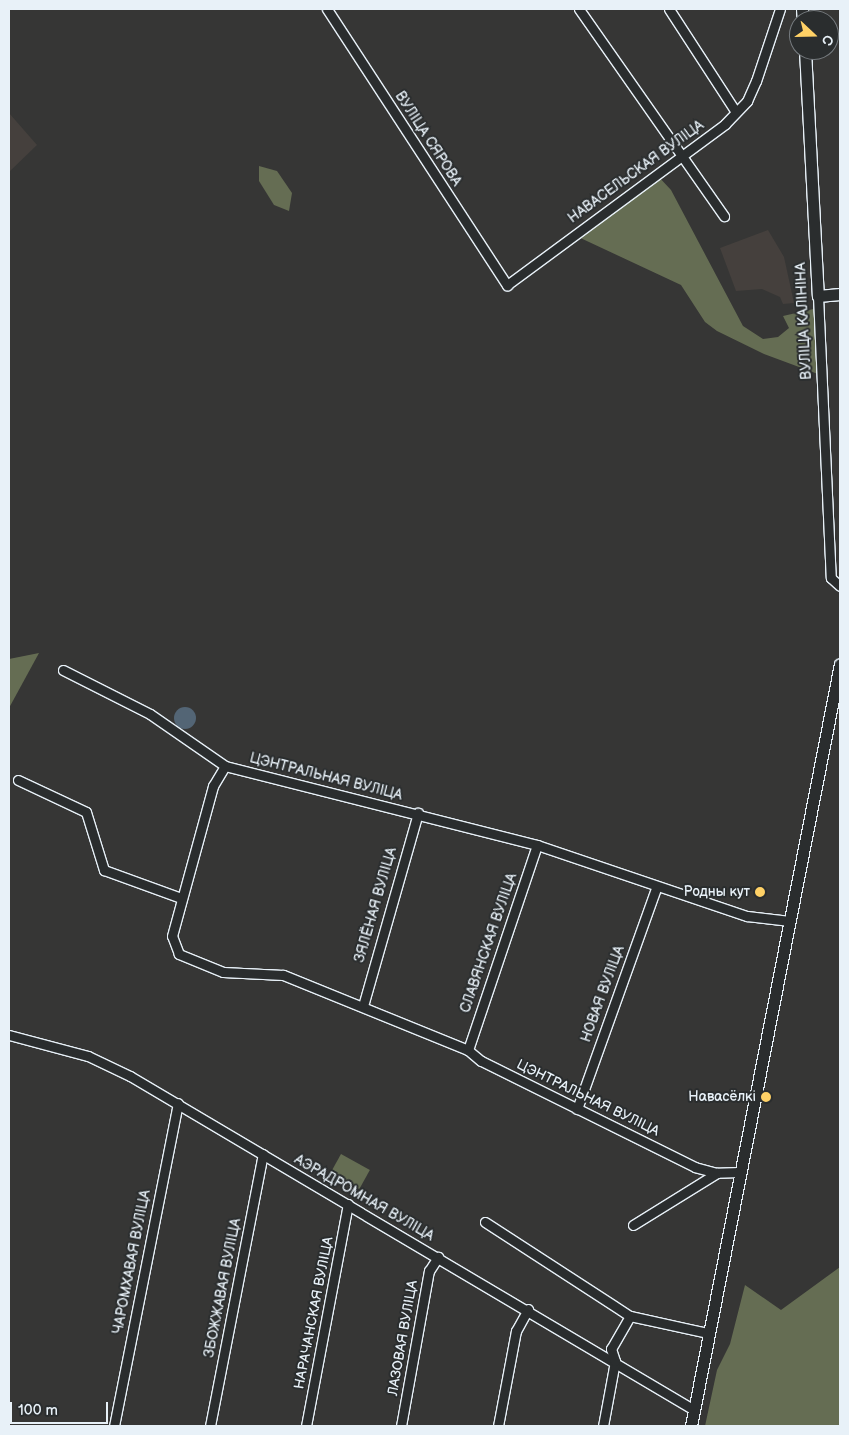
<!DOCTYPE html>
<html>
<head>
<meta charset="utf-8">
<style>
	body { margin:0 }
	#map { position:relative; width:849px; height:1435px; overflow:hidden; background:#363635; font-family:"Balsamiq Sans",sans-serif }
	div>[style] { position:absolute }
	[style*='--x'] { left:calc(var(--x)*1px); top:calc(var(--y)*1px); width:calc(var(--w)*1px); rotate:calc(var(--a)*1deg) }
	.built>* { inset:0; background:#45403d }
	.green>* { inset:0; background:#656d53; transform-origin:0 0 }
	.water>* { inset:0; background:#536575 }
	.round { border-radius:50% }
	.roads { filter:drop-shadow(1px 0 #e8f1f8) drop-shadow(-1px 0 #e8f1f8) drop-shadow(0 1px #e8f1f8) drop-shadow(0 -1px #e8f1f8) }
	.minor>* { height:9px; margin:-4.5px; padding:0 4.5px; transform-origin:4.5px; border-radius:4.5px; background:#2a2d2e }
	.major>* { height:11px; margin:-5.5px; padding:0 5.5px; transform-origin:5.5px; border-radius:5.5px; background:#2a2d2e }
	.dots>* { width:14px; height:14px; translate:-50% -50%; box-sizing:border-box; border:2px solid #2a2d2e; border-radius:50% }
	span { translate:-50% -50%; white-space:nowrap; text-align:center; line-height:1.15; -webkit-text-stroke:4px #2a2d2e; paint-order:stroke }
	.street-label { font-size:14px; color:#e8f1f8 }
	.poi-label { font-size:14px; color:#e8f1f8 }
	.right { translate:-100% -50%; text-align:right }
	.frame { position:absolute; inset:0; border:10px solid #e8f1f8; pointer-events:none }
	.north { position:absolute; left:789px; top:10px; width:50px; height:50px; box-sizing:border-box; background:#2a2d2e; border:1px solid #767b7f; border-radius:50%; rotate:111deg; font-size:14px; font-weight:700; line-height:20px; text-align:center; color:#e8f1f8 }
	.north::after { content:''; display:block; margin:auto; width:18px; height:22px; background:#ffd166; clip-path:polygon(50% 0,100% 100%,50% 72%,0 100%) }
	.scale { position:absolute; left:10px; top:1402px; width:98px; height:22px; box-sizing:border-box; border:2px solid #e8f1f8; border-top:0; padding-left:6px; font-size:15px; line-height:18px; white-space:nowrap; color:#e8f1f8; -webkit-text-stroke:4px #2a2d2e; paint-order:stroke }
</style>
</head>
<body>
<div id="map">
	<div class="built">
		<i style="clip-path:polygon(9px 113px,37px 145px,9px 172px)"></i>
		<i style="clip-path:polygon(768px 230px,784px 257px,794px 303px,783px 304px,780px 297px,762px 289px,736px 291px,720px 248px)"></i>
	</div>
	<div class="green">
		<i style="clip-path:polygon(259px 166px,277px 171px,292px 193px,289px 211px,274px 205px,259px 181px)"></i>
		<i style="clip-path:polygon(657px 175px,671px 190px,743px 326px,763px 339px,778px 337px,789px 328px,783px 316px,822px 307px,826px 377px,764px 354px,717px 331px,705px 322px,681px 285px,574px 235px)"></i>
		<i style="clip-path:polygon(39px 653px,9px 708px,9px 659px)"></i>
		<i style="left:341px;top:1154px;width:33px;height:22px;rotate:29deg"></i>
		<i style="clip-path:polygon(840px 1267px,840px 1426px,705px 1426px,717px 1370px,730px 1344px,745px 1285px,781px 1310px)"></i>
	</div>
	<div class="water">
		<i class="round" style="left:174px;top:707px;width:22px;height:22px"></i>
	</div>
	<div class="roads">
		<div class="minor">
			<i style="--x:327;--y:9;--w:330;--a:56.9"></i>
			<i style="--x:507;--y:285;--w:271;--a:-36.4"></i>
			<i style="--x:725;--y:124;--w:32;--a:-46"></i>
			<i style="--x:747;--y:101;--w:22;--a:-66"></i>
			<i style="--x:756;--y:81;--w:76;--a:-71.6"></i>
			<i style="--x:579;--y:9;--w:253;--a:55"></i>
			<i style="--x:669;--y:9;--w:123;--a:57"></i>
			<i style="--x:818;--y:296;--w:282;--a:87.4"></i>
			<i style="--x:831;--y:578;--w:12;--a:42"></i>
			<i style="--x:63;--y:670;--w:97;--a:26.8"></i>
			<i style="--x:150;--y:714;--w:91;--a:34.7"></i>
			<i style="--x:18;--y:780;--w:75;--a:25.2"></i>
			<i style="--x:86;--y:812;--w:61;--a:72.8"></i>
			<i style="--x:104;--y:870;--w:82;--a:20"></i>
			<i style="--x:363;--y:1006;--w:201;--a:-74.1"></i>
			<i style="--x:9;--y:1035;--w:82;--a:14.9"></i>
			<i style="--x:88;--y:1056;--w:47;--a:25.5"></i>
			<i style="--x:130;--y:1076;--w:655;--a:30.63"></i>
			<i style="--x:468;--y:1050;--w:216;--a:-71.4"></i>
			<i style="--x:577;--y:1109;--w:235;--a:-70.3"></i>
			<i style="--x:740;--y:1172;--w:23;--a:178"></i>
			<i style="--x:717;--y:1173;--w:23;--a:-165"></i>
			<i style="--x:695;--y:1167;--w:239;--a:-153.6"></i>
			<i style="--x:481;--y:1061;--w:17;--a:-140"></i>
			<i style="--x:468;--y:1050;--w:200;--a:-157.9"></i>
			<i style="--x:283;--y:975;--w:60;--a:-177.1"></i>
			<i style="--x:223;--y:972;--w:48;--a:-157.8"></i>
			<i style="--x:179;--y:954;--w:19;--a:-111"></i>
			<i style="--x:172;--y:936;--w:156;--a:-74.7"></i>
			<i style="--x:213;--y:786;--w:23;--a:-59"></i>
			<i style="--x:225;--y:766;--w:322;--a:14.2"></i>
			<i style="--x:537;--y:845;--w:222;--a:18.7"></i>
			<i style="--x:747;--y:916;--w:43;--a:6.6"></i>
			<i style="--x:485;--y:1222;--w:173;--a:33"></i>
			<i style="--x:630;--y:1316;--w:79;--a:12.4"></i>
			<i style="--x:633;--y:1225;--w:99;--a:-31.8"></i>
			<i style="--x:114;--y:1426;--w:329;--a:-78.8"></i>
			<i style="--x:210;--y:1426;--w:277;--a:-79"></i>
			<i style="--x:306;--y:1426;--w:226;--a:-79.3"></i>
			<i style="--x:401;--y:1426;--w:158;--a:-79.8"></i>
			<i style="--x:429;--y:1271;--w:17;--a:-57"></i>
			<i style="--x:498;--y:1426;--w:97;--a:-79.3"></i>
			<i style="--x:516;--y:1331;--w:25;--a:-61"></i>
			<i style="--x:603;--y:1426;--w:66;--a:-79.5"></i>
			<i style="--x:615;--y:1361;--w:13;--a:-108"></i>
			<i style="--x:611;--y:1349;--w:38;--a:-60"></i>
		</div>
		<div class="major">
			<i style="--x:802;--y:9;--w:11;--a:85"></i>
			<i style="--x:805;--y:50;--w:246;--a:87"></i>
			<i style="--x:818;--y:296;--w:22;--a:-5"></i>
			<i style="--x:691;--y:1426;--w:776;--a:-78.94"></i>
		</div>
	</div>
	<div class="dots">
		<i style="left:760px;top:892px;background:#ffd166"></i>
		<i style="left:766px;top:1097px;background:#ffd166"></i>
	</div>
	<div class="street-label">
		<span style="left:428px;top:139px;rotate:57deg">ВУЛІЦА СЯРОВА</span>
		<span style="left:636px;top:172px;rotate:-36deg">НАВАСЕЛЬСКАЯ ВУЛІЦА</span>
		<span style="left:804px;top:321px;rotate:-93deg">ВУЛІЦА КАЛІНІНА</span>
		<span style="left:326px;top:777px;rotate:14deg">ЦЭНТРАЛЬНАЯ ВУЛІЦА</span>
		<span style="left:376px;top:905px;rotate:-74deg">ЗЯЛЁНАЯ ВУЛІЦА</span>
		<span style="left:489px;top:943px;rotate:-71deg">СЛАВЯНСКАЯ ВУЛІЦА</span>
		<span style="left:603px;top:994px;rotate:-70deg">НОВАЯ ВУЛІЦА</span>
		<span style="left:588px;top:1098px;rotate:26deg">ЦЭНТРАЛЬНАЯ ВУЛІЦА</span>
		<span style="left:364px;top:1198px;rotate:30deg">АЭРАДРОМНАЯ ВУЛІЦА</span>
		<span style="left:132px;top:1262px;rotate:-79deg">ЧАРОМХАВАЯ ВУЛІЦА</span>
		<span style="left:223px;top:1288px;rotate:-79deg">ЗБОЖЖАВАЯ ВУЛІЦА</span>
		<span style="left:314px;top:1313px;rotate:-79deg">НАРАЧАНСКАЯ ВУЛІЦА</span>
		<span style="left:403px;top:1338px;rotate:-80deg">ЛАЗОВАЯ ВУЛІЦА</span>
	</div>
	<div class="poi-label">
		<span class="right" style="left:750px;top:892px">Родны кут</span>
		<span class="right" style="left:756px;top:1097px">Навасёлкі</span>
	</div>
	<div class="frame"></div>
	<div class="north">С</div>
	<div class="scale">100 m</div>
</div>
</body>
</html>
